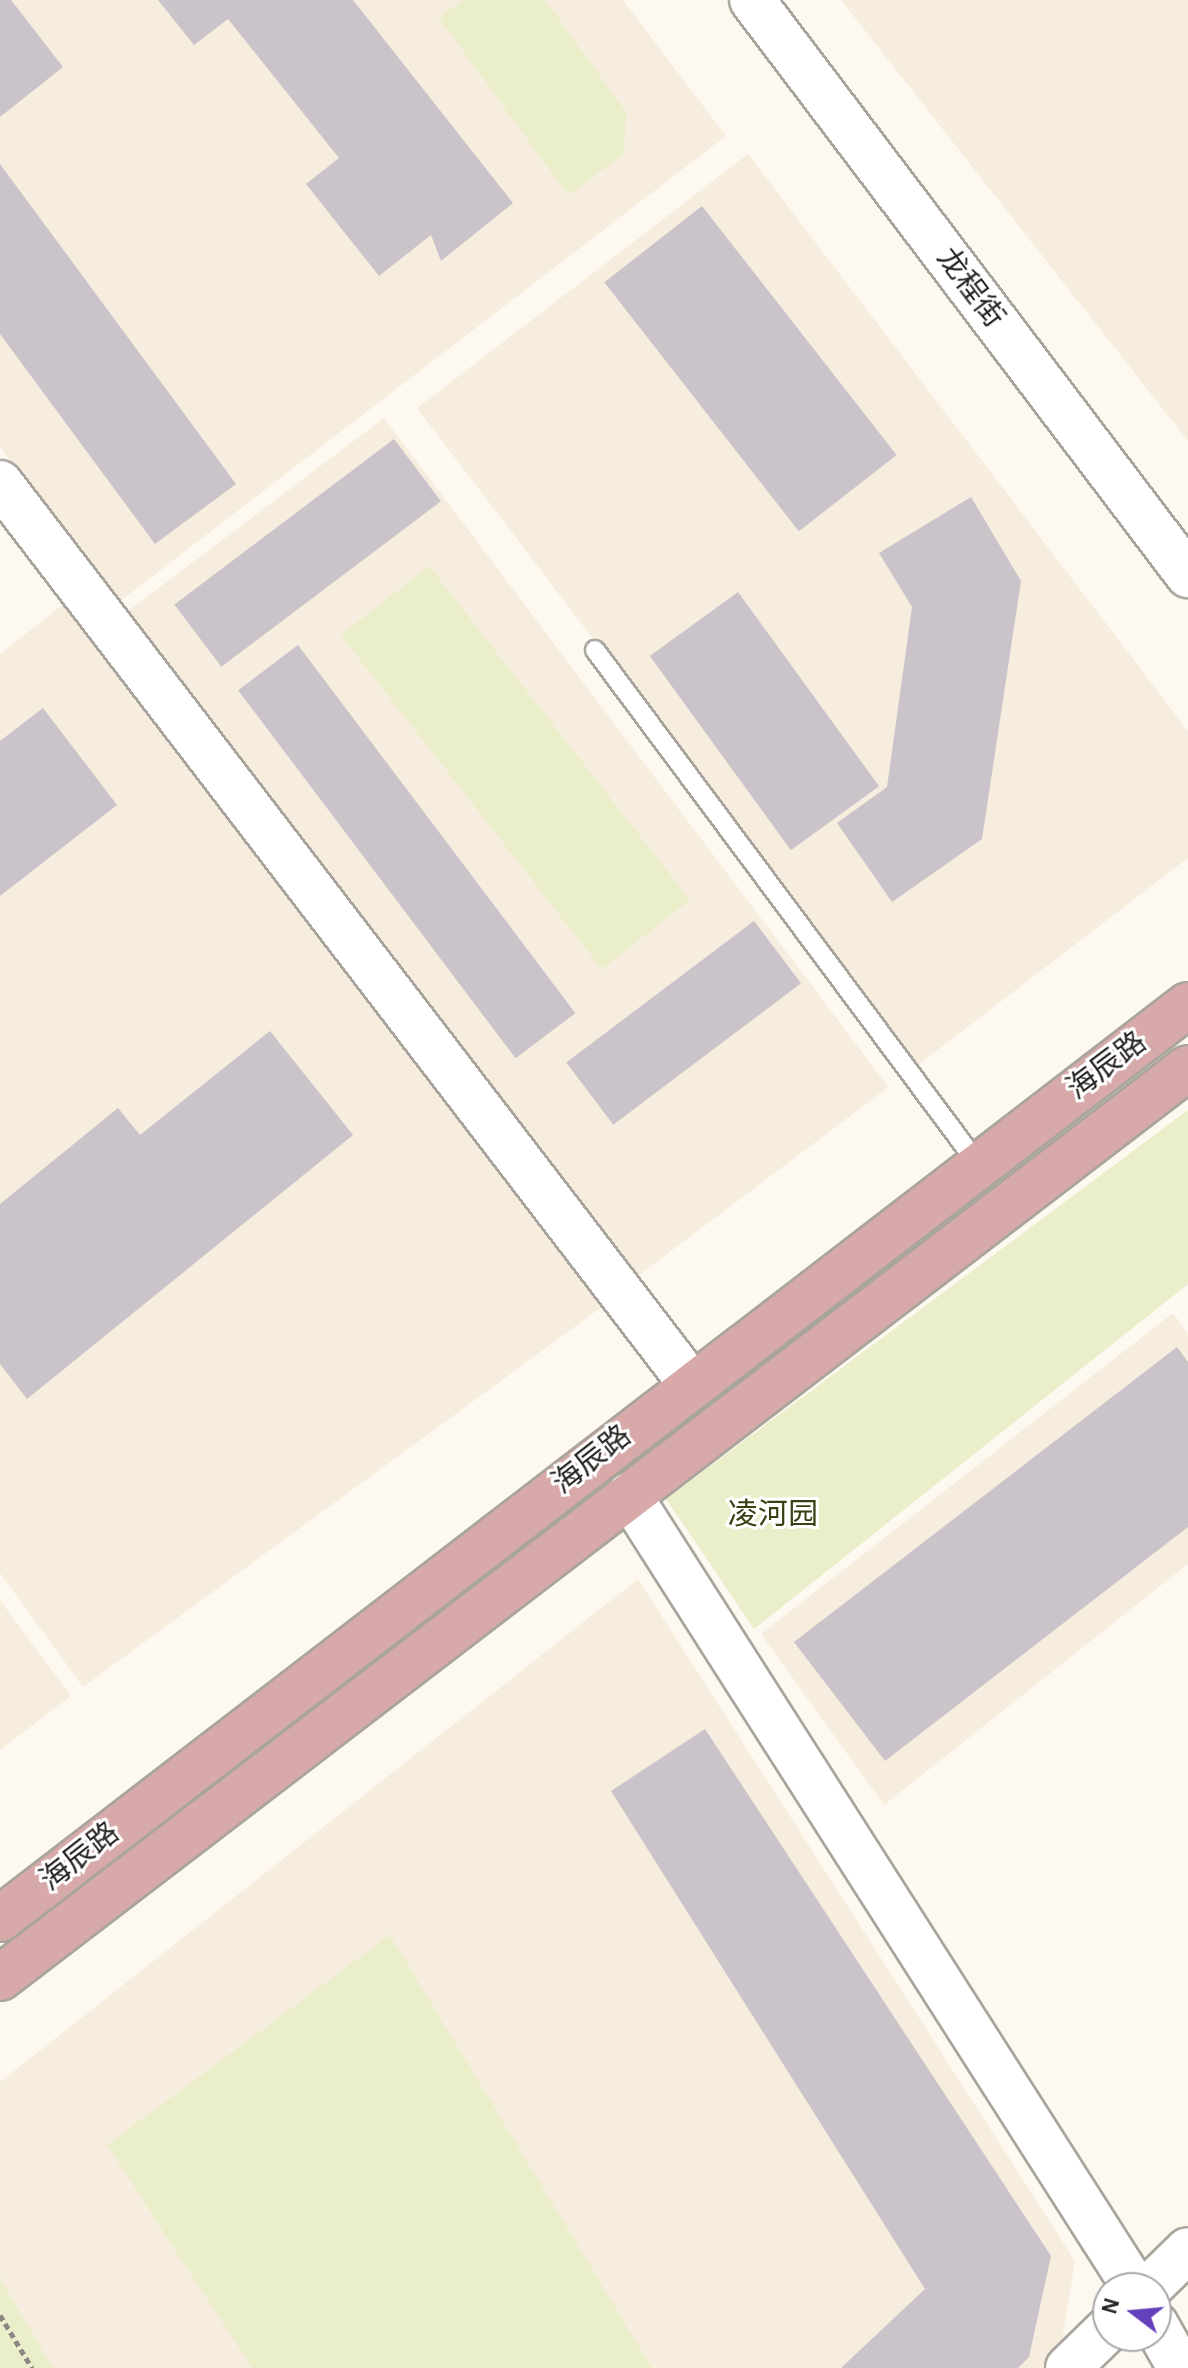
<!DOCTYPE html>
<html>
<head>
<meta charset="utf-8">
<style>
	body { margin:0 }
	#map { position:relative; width:1188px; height:2368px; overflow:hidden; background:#fdf8f0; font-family:"Alegreya Sans","Noto Sans SC",sans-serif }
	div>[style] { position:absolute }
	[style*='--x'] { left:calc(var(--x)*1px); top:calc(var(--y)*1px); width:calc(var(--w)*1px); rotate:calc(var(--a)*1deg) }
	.built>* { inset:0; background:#f6edde; transform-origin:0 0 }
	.green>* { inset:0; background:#ebeeca; transform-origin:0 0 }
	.building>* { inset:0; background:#cac3ca; transform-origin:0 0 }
	.path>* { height:5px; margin-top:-2.5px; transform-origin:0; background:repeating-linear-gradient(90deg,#8b8782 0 6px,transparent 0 10px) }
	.roads { filter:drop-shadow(2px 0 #a9a59d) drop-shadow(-2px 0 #a9a59d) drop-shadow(0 2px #a9a59d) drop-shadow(0 -2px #a9a59d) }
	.lane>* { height:18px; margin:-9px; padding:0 9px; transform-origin:9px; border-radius:9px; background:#fff }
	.secondary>* { height:44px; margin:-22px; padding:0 22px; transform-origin:22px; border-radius:22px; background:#fff }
	.primary>* { height:44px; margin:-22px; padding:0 22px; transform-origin:22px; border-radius:22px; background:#d7a9a9 }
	span { translate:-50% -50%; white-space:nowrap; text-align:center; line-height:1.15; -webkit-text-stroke:6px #fff; paint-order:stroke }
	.street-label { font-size:30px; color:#272522 }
	.park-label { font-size:30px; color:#3b3d13 }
	.north { position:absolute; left:1092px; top:2272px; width:80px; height:80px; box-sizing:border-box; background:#fff; border:2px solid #a9a8a7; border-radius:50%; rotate:286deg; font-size:22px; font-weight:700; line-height:32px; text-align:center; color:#272522 }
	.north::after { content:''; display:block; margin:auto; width:28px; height:36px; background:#6441ba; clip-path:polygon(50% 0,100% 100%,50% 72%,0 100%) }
</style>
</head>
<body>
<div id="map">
	<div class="built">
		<i style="clip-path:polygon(0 0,623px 0,726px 136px,119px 602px,0 447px)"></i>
		<i style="clip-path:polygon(841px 0,1188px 0,1188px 441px)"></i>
		<i style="clip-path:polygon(748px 154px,1188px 731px,1188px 858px,918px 1065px,417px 408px)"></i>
		<i style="left:384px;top:418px;width:838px;height:324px;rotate:53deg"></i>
		<i style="clip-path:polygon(65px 603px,603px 1306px,83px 1687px,0 1573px,0 654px)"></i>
		<i style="clip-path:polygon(1173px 1313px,1188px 1334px,1188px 1564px,884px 1805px,761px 1634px)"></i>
		<i style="clip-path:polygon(638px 1579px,1075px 2261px,1060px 2353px,1044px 2368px,53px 2368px,0 2278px,0 2082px)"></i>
		<i style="clip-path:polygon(0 1600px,71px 1696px,0 1750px)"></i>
	</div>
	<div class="green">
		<i style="clip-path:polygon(463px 0,545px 0,626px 112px,624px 154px,568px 195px,439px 18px)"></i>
		<i style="left:429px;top:566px;width:424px;height:112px;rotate:52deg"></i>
		<i style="clip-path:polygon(1188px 1110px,1188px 1284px,754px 1629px,666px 1499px)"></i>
		<i style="clip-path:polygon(390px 1935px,652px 2368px,252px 2368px,107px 2145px)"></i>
		<i style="clip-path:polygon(0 2278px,53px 2368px,0 2368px)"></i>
	</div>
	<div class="building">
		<i style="clip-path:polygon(0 0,11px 0,63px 67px,0 117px)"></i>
		<i style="clip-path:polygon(158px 0,353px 0,513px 203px,441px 261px,431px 235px,379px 276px,306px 184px,339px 158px,228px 19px,194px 45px)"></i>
		<i style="clip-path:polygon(0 164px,236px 484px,155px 544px,0 334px)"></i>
		<i style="left:702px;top:206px;width:316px;height:124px;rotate:52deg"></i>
		<i style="left:394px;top:439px;width:78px;height:275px;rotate:53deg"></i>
		<i style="clip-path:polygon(971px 497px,1021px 581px,982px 839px,892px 902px,837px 823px,887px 787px,912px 607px,879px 553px)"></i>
		<i style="left:738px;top:592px;width:240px;height:109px;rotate:54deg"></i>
		<i style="left:298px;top:645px;width:461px;height:75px;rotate:53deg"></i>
		<i style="clip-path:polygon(43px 708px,117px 805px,0 896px,0 741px)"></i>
		<i style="left:754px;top:921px;width:78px;height:235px;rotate:53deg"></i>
		<i style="clip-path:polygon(270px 1031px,353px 1135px,27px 1399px,0 1364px,0 1204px,118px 1108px,140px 1135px)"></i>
		<i style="clip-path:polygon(1177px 1347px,1188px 1362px,1188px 1527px,885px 1761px,794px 1642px)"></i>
		<i style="clip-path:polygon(705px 1729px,1051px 2256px,1029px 2357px,1018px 2368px,841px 2368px,925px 2289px,611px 1791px)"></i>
	</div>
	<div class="path">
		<i style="--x:0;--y:2315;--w:62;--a:58.9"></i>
	</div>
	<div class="roads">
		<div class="lane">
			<i style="--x:595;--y:650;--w:641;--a:53.31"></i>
		</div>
		<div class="secondary">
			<i style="--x:752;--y:0;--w:722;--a:52.83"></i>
			<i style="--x:0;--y:483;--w:1135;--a:52.51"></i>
			<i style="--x:629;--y:1495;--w:941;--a:57.46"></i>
			<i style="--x:1149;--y:2288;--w:54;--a:-44.3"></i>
			<i style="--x:1156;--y:2325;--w:49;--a:60.8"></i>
			<i style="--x:1068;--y:2368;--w:56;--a:-44.3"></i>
		</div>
		<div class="primary">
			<i style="--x:0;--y:1919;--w:1499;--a:-37.57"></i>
			<i style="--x:0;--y:1978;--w:1496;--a:-37.45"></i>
		</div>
	</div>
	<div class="street-label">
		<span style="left:970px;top:288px;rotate:53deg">龙程街</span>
		<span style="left:1107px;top:1066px;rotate:-37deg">海辰路</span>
		<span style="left:592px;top:1460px;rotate:-38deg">海辰路</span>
		<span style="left:80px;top:1857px;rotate:-38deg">海辰路</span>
	</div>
	<div class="park-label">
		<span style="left:773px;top:1515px">凌河园</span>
	</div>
	<div class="north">N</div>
</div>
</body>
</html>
